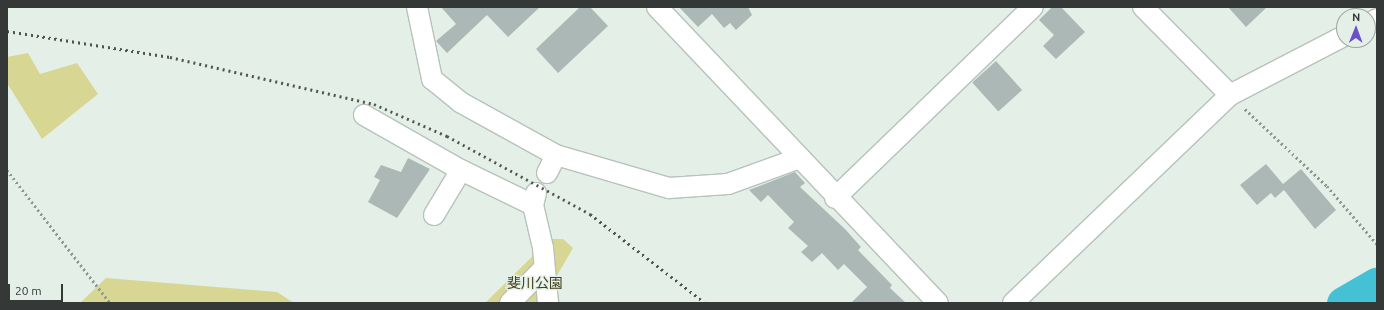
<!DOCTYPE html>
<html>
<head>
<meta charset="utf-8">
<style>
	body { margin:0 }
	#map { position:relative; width:1384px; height:310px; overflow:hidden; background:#e4efe8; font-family:Ubuntu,"Noto Sans JP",sans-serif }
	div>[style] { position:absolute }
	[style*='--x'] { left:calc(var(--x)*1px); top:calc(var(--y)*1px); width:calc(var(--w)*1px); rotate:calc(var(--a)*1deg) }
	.green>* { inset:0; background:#d7d793 }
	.river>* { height:33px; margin:-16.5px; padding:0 16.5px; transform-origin:16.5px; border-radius:16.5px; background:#45c1d6 }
	.building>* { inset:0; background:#abb8b6; transform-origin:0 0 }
	.path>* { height:2.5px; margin-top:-1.25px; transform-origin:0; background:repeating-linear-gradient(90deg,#8f9792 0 2px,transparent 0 5px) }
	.roads { filter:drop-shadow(1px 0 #b7c2bb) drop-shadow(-1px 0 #b7c2bb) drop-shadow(0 1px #b7c2bb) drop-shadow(0 -1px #b7c2bb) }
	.minor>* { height:20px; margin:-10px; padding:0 10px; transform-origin:10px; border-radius:10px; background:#fff }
	.rail>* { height:3px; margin-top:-1.5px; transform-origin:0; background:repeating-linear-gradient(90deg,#4e5350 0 2px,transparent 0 6px) }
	span { translate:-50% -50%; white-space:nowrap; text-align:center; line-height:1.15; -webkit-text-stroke:3px #e4efe8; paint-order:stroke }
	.park-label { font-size:14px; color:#41401b }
	.frame { position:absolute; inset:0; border:8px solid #343836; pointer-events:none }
	.north { position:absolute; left:1336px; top:8px; width:40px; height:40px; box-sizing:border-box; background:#e4efe8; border:1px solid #9ea6a1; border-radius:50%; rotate:1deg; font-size:11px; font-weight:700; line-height:16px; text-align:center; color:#343836 }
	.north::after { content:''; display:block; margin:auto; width:14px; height:18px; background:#6b50c9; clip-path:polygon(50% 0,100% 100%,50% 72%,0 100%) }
	.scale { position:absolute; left:8px; top:284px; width:55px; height:18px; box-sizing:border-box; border:2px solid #343836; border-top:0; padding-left:5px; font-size:12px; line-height:14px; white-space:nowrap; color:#343836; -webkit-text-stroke:3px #e4efe8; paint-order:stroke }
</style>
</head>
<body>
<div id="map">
	<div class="green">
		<i style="clip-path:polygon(28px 53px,40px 74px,77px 63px,98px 94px,42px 139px,7px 83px,7px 57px)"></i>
		<i style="clip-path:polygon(550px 239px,563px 239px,573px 248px,555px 279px,560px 303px,485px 303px)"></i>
		<i style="clip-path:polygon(106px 278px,277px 292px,294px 303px,80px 303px)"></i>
	</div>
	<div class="river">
		<i style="--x:1343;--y:303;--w:39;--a:-30"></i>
	</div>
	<div class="building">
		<i style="clip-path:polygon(441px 7px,540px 7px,508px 37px,487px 15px,447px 53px,436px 41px,456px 24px)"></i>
		<i style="clip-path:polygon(580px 7px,590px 7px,608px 26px,558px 73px,536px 49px)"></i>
		<i style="clip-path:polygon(679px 7px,748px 7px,752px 15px,736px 30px,730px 23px,724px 28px,712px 14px,698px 27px)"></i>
		<i style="clip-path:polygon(1052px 7px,1061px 7px,1085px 32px,1056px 59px,1043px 46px,1054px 35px,1039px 20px)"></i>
		<i style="clip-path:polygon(1228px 7px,1267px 7px,1246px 27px)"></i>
		<i style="left:996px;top:61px;width:39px;height:32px;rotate:48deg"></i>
		<i style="clip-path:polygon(408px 158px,430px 169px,397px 218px,368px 202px,380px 180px,374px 177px,381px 165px,401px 172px)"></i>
		<i style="clip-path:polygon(1266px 164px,1283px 184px,1301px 169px,1336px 210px,1315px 229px,1284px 190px,1275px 198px,1271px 193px,1257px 205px,1240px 185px)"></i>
		<i style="clip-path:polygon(795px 172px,805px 183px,800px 187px,845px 229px,861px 247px,858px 250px,892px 285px,890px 288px,906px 303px,851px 303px,867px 287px,844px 264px,838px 270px,822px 253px,812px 262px,801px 252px,808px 246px,788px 228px,794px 222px,768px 195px,761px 202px,749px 190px)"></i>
	</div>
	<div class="path">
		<i style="--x:1245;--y:109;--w:112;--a:43.2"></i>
		<i style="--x:1327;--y:186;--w:77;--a:49.2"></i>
		<i style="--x:7;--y:170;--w:168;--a:52.2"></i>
	</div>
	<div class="roads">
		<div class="minor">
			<i style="--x:417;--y:7;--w:74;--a:78.2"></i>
			<i style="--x:432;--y:79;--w:36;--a:39"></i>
			<i style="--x:460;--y:102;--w:110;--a:28.9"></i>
			<i style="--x:556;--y:155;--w:118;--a:16.3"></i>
			<i style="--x:669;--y:188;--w:59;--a:-3.9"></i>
			<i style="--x:728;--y:184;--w:73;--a:-19.9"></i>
			<i style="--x:657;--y:7;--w:408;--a:46.5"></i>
			<i style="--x:1143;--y:7;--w:124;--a:45.3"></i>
			<i style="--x:1368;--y:24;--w:10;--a:-29"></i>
			<i style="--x:364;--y:115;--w:112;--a:29.6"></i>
			<i style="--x:461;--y:170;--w:80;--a:25.9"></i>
			<i style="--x:547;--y:173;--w:20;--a:-63"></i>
			<i style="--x:536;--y:193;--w:12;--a:104"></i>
			<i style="--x:533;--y:205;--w:44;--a:76.9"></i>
			<i style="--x:543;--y:248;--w:55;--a:84.8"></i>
			<i style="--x:835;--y:198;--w:275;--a:-44"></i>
			<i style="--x:434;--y:215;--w:52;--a:-59"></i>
			<i style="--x:510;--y:303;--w:49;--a:-45.8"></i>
			<i style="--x:1013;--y:303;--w:301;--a:-43.8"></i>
			<i style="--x:1230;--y:95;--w:128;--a:-27.4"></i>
		</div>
	</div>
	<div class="rail">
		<i style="--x:7;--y:31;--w:165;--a:9.1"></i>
		<i style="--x:170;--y:57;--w:209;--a:13"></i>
		<i style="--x:374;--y:104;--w:80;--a:23.7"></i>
		<i style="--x:447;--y:136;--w:163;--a:28.6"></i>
		<i style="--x:590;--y:214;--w:145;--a:37.7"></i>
	</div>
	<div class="park-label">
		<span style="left:535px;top:283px">斐川公園</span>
	</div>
	<div class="frame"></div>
	<div class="north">N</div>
	<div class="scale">20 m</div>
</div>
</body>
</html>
